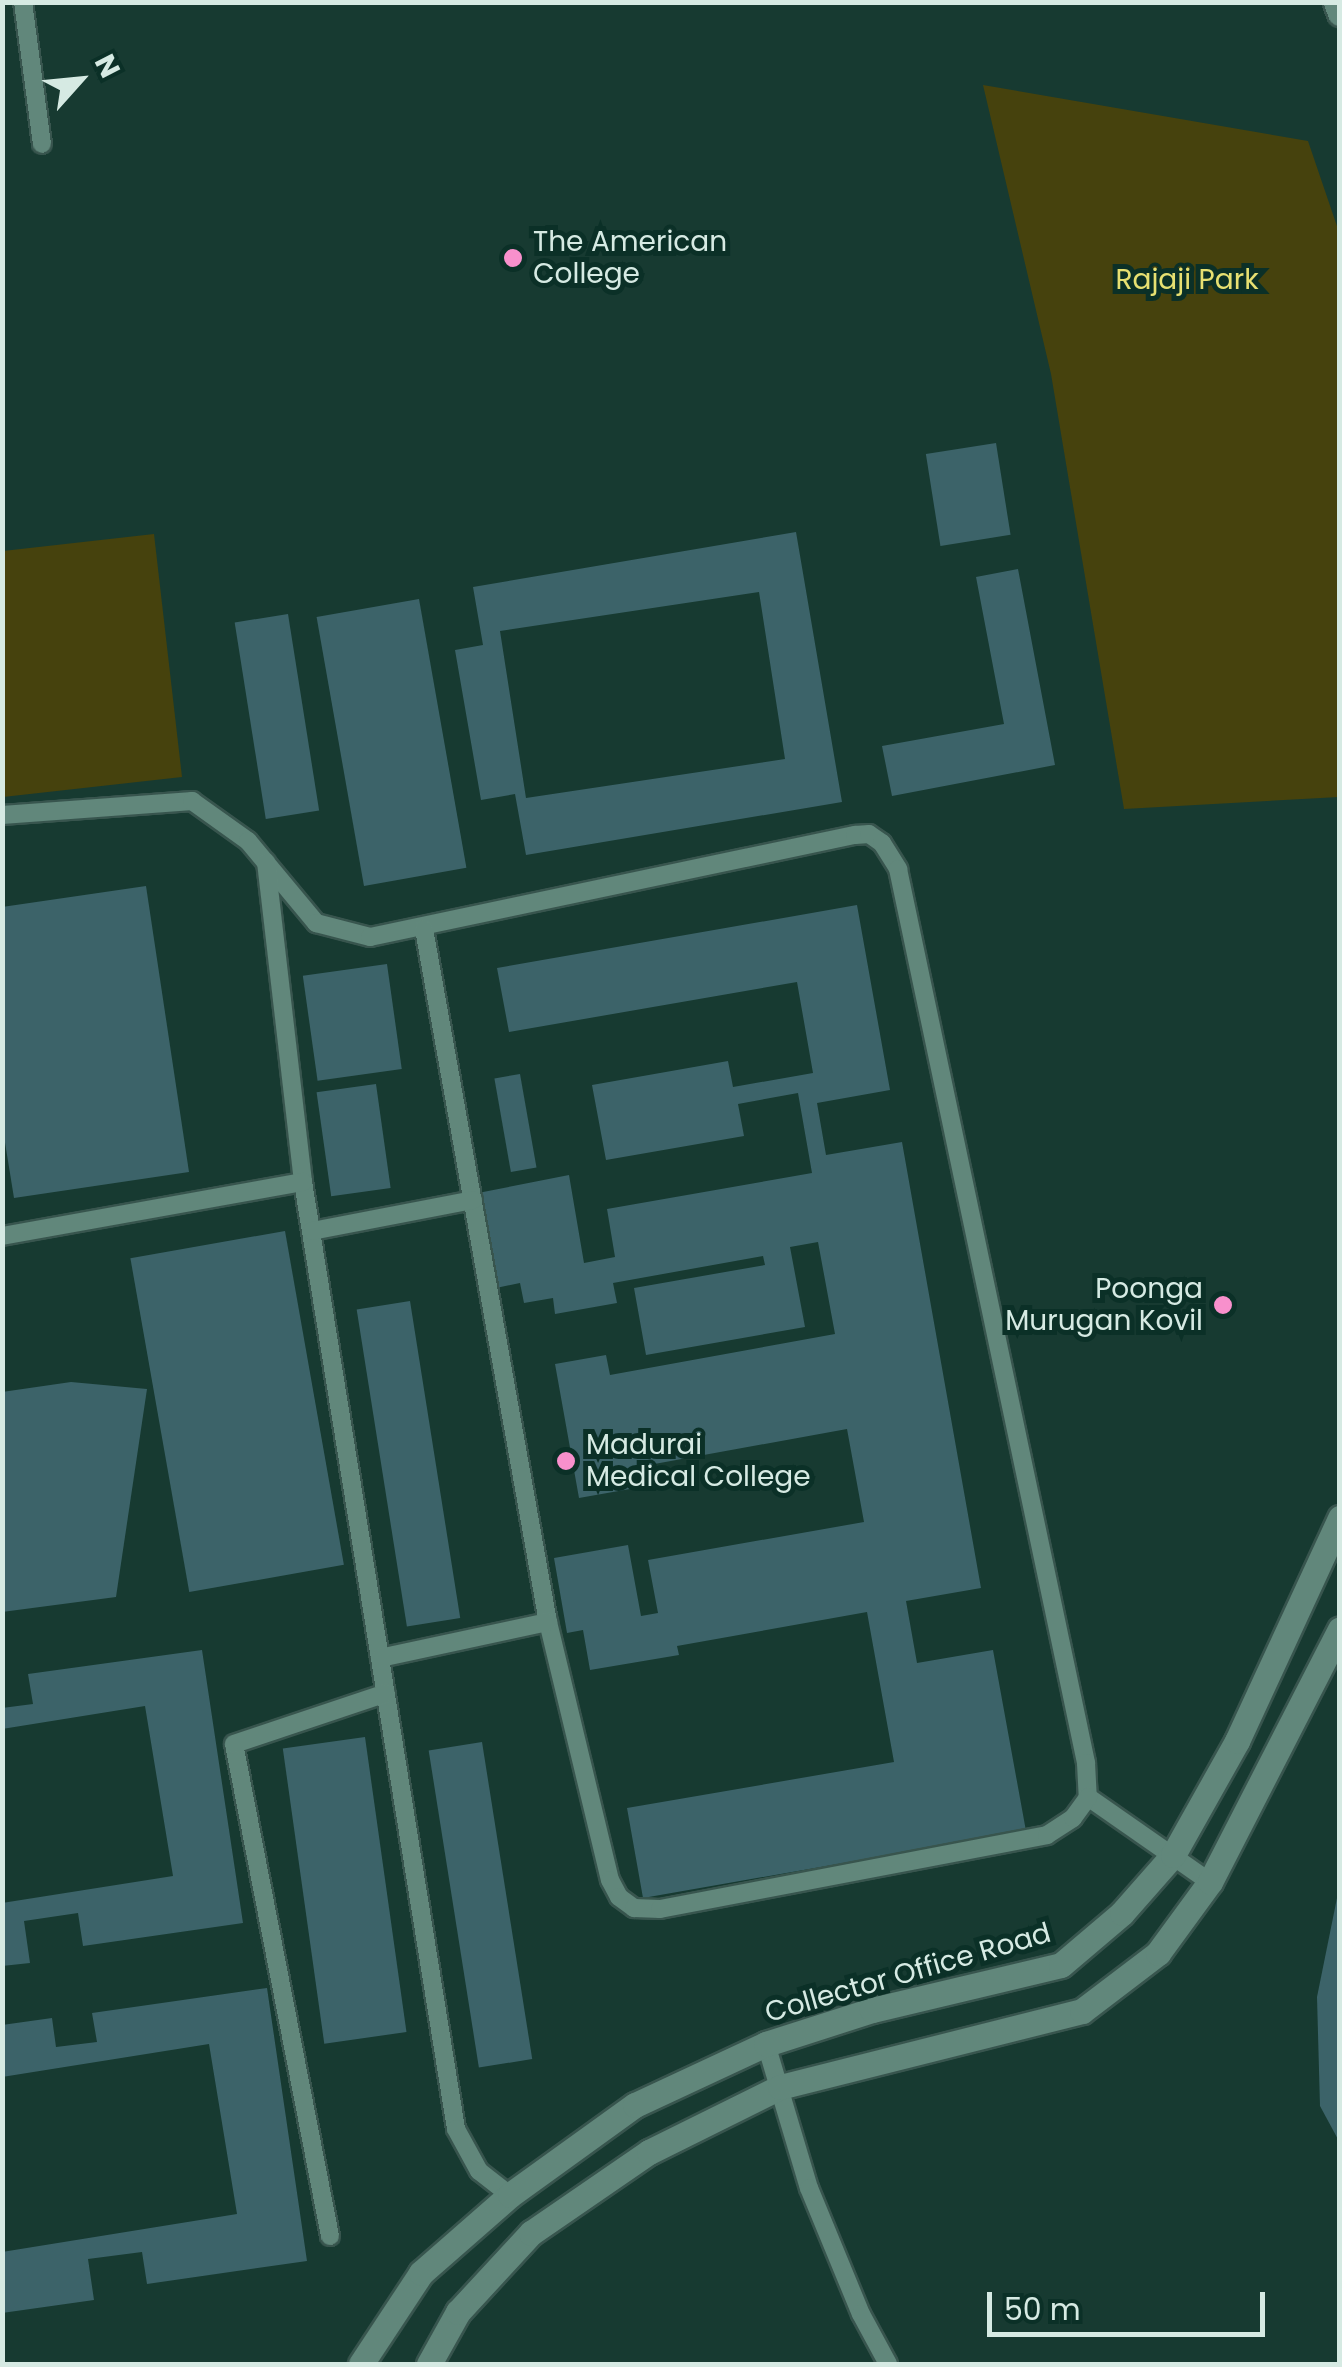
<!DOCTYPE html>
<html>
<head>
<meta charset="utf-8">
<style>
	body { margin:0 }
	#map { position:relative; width:1342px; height:2367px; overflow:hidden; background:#173a31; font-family:Poppins,sans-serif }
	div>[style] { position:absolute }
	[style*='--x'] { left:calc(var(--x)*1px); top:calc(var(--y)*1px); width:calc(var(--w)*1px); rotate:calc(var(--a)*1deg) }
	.green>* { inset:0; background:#46420d }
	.building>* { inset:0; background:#3c6369; transform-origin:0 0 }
	.roads { filter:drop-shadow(2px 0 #38554e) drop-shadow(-2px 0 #38554e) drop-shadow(0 2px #38554e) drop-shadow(0 -2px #38554e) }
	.lane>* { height:18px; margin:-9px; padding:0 9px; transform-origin:9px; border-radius:9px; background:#61877b }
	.secondary>* { height:25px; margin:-12.5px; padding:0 12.5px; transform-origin:12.5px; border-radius:12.5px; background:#61877b }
	.dots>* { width:28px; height:28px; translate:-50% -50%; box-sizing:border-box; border:5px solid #0b3027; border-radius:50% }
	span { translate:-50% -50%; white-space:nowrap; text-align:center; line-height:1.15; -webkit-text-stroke:10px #0b3027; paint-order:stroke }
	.poi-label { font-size:28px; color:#d6eae3 }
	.left { translate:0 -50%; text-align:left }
	.right { translate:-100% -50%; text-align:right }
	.park-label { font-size:28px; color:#e7e071 }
	.street-label { font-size:28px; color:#d6eae3 }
	.frame { position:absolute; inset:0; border:5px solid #d6eae3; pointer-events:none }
	.north { position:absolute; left:30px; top:30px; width:100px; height:100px; -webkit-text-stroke:8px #0b3027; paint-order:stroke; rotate:63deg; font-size:28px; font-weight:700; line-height:40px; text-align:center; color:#d6eae3 }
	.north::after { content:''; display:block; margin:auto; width:35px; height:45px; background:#d6eae3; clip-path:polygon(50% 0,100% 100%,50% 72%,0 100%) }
	.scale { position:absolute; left:987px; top:2292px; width:278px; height:45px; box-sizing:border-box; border:5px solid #d6eae3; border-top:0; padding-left:12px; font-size:30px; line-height:35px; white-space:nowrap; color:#d6eae3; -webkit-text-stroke:8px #0b3027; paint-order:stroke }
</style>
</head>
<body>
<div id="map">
	<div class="green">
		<i style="clip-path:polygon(983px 85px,1308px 141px,1340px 235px,1339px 797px,1124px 809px,1051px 374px)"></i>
		<i style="clip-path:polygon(154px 534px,182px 777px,3px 797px,3px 551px)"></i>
	</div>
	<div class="building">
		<i style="left:996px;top:443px;width:93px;height:71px;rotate:81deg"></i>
		<i style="clip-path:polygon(evenodd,796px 532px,842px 802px,526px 855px,515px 794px,481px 800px,455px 650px,483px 645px,473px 587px,796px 532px,759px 592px,785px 759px,526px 798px,500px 631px,759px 592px)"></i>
		<i style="clip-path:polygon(1018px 569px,1055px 765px,892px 796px,882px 746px,1004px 724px,976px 577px)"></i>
		<i style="left:419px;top:599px;width:273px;height:104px;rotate:80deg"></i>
		<i style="left:288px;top:614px;width:199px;height:54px;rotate:81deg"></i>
		<i style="clip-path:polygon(146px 886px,189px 1172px,14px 1198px,2px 1124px,2px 907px)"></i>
		<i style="clip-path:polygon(857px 905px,890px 1090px,817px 1103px,826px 1155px,902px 1142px,981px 1588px,906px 1601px,917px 1663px,993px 1650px,1026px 1831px,643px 1898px,627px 1808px,894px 1762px,867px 1612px,677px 1646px,679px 1655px,590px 1670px,583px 1630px,567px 1633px,554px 1558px,628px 1545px,641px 1616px,658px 1613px,648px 1560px,864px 1522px,847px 1429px,627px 1469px,630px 1489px,579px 1498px,555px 1364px,606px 1355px,610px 1375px,835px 1334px,818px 1242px,790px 1247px,805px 1327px,646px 1355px,634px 1288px,765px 1265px,763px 1256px,613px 1283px,617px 1303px,555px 1314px,553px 1298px,524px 1303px,520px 1283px,496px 1288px,478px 1193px,569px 1175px,584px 1263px,615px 1257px,607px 1209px,812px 1173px,798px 1093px,738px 1104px,744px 1136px,606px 1160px,592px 1085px,728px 1061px,733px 1087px,813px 1073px,797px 982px,509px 1032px,497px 968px)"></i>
		<i style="left:387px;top:964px;width:106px;height:85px;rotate:82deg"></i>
		<i style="left:520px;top:1074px;width:95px;height:26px;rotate:80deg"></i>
		<i style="left:376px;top:1084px;width:105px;height:60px;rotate:82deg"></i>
		<i style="left:285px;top:1231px;width:339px;height:157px;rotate:80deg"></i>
		<i style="left:410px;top:1301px;width:321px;height:54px;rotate:81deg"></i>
		<i style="clip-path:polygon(71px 1382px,147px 1389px,116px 1597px,2px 1612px,2px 1392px)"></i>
		<i style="clip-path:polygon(202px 1650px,243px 1923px,83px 1946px,78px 1913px,24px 1921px,30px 1963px,2px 1966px,2px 1903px,173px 1876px,145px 1706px,2px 1729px,2px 1708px,33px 1704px,28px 1674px)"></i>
		<i style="left:365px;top:1737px;width:298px;height:83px;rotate:82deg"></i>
		<i style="left:482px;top:1742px;width:321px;height:54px;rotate:81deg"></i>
		<i style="clip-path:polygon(1338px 1893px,1340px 1894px,1340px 2143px,1320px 2106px,1317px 1997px)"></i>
		<i style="clip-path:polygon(267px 1988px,307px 2261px,147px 2284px,142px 2252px,88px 2259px,94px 2300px,2px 2313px,2px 2252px,237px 2214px,209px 2044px,2px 2077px,2px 2025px,52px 2018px,56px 2047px,97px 2042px,92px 2013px)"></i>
	</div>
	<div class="roads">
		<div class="lane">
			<i style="--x:23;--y:2;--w:143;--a:82.4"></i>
			<i style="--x:2;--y:815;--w:191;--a:-4.2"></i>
			<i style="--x:192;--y:801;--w:69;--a:35.5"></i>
			<i style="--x:248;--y:841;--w:107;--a:50.3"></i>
			<i style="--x:316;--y:923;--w:56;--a:14.5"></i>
			<i style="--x:370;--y:937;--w:496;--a:-11.9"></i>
			<i style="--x:855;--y:835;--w:14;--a:-4"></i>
			<i style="--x:869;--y:834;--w:16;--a:35"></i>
			<i style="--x:882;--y:843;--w:31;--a:58"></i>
			<i style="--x:898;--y:869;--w:914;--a:78.12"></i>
			<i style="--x:1086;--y:1763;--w:34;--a:87"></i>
			<i style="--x:1088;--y:1797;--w:149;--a:34.9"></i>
			<i style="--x:266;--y:862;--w:322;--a:83.4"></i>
			<i style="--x:303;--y:1182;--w:959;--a:80.82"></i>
			<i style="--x:456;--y:2129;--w:48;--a:61.3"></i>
			<i style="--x:479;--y:2171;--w:39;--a:38"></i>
			<i style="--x:424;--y:929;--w:704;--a:79.86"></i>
			<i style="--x:548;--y:1622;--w:265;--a:76.5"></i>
			<i style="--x:610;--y:1880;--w:19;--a:62"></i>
			<i style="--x:619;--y:1897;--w:19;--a:36"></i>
			<i style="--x:634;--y:1908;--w:26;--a:2"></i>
			<i style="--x:660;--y:1909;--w:394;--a:-10.8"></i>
			<i style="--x:1047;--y:1835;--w:31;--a:-33"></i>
			<i style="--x:1073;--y:1818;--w:26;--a:-54"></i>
			<i style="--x:312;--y:1231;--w:164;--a:-10.9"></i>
			<i style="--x:2;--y:1236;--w:306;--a:-10.2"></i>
			<i style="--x:380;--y:1658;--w:172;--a:-12.1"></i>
			<i style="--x:766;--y:2044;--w:150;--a:73.4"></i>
			<i style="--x:809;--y:2188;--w:136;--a:67.6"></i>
			<i style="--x:861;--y:2314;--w:57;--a:61.6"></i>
			<i style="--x:330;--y:2236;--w:501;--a:-101.04"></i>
			<i style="--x:234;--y:1744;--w:160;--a:-18.5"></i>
		</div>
		<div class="secondary">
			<i style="--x:1336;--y:2;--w:12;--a:70"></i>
			<i style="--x:361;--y:2364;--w:109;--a:-56.6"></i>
			<i style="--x:421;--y:2273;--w:118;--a:-41.2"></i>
			<i style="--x:510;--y:2195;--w:154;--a:-35.8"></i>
			<i style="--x:635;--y:2105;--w:145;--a:-25"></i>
			<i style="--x:766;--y:2044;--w:111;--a:-17.8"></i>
			<i style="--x:872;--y:2010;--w:194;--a:-13.4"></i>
			<i style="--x:1061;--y:1965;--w:80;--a:-40.4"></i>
			<i style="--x:1122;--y:1913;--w:77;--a:-48.7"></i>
			<i style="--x:1173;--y:1855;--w:131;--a:-60.7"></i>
			<i style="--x:1237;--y:1741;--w:246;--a:-65.2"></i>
			<i style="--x:429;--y:2364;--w:60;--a:-60.9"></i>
			<i style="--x:458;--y:2312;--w:108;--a:-47.3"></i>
			<i style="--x:531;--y:2233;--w:143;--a:-34.5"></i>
			<i style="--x:649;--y:2152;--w:146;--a:-26.4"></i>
			<i style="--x:780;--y:2087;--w:311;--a:-14.1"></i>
			<i style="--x:1082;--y:2011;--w:96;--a:-37.3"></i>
			<i style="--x:1158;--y:1953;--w:88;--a:-53.8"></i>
			<i style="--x:1210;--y:1882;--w:284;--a:-62.8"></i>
		</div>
	</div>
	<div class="dots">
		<i style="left:513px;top:258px;background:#f890cc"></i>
		<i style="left:1223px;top:1305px;background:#f890cc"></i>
		<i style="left:566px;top:1461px;background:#f890cc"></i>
	</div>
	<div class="poi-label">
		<span class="left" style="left:533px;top:258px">The American<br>College</span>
		<span class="right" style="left:1203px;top:1305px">Poonga<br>Murugan Kovil</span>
		<span class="left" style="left:586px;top:1461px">Madurai<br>Medical College</span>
	</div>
	<div class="park-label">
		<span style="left:1187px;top:280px">Rajaji Park</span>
	</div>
	<div class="street-label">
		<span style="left:908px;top:1973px;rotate:-16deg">Collector Office Road</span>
	</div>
	<div class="frame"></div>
	<div class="north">N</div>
	<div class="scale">50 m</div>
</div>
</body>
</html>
